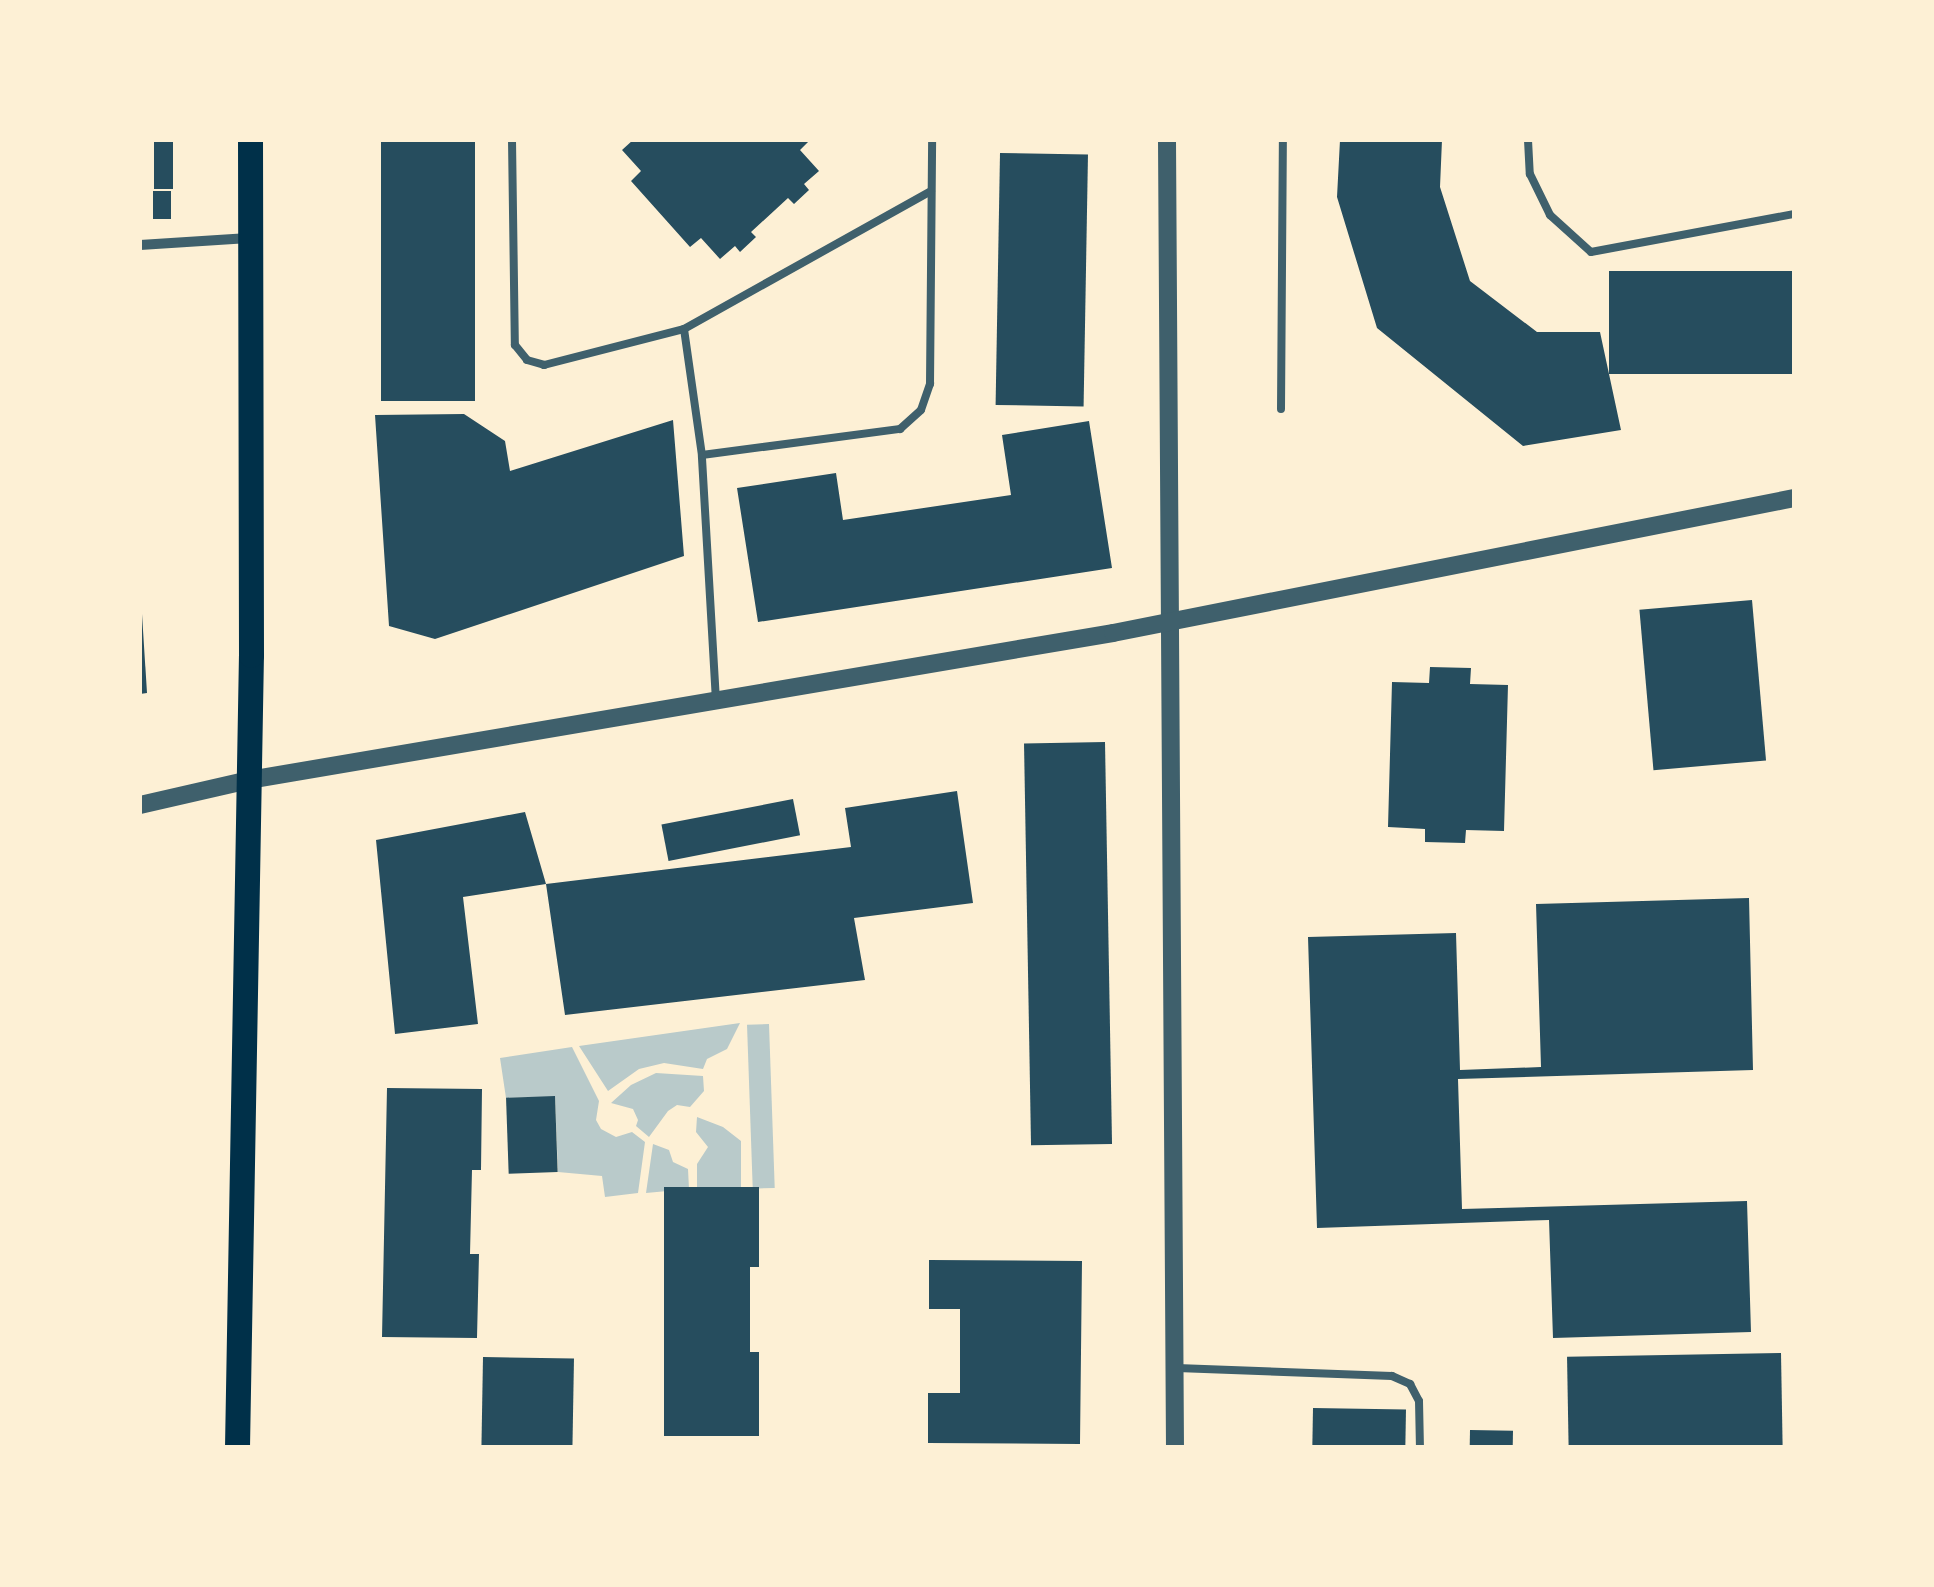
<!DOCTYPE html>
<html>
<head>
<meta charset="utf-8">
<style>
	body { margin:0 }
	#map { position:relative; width:1934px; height:1587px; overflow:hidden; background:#fdf0d5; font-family:Rubik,sans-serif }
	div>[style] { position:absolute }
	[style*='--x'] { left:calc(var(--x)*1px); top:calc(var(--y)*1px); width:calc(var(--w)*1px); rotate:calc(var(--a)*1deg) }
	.green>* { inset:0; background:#b9caca; transform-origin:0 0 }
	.building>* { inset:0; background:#264d5e; transform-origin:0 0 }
	.service>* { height:8px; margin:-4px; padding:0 4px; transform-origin:4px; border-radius:4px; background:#3f606c }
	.minor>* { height:10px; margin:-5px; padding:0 5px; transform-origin:5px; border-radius:5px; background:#3f606c }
	.tertiary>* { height:18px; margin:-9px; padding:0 9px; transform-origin:9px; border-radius:9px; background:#3f606c }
	.primary>* { height:25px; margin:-12.5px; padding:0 12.5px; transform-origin:12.5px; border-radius:12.5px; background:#003049 }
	span { translate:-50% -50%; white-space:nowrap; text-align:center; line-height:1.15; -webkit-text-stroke:10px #fdf0d5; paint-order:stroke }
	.frame { position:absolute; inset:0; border:142px solid #fdf0d5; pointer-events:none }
</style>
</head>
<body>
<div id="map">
	<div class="green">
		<i style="clip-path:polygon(740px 1023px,727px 1049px,707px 1059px,703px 1069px,664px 1063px,639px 1069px,608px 1091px,579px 1046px)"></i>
		<i style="left:769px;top:1024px;width:164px;height:22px;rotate:88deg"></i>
		<i style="clip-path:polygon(572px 1047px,599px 1101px,596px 1120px,601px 1129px,616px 1137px,632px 1132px,645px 1142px,638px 1193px,605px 1197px,602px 1176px,558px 1172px,555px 1097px,506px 1098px,500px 1058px)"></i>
		<i style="clip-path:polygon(656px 1073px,703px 1076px,704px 1091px,690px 1107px,677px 1105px,668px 1111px,649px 1137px,636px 1126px,638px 1120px,633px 1109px,611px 1103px,631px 1085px)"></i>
		<i style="clip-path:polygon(697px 1117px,723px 1127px,741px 1141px,741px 1188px,697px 1192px,697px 1164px,708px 1147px,696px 1132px)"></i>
		<i style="clip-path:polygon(653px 1144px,669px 1150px,673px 1162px,688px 1169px,689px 1189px,646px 1193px)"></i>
	</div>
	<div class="building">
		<i style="left:154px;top:140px;width:19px;height:49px"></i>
		<i style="left:381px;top:140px;width:94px;height:261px"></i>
		<i style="clip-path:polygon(633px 140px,810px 140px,800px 150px,819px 171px,804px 184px,809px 190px,794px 204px,788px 198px,751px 232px,756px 237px,740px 252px,735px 246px,720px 259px,701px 238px,690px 247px,631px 181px,641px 171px,622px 150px)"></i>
		<i style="clip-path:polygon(1340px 140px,1442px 140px,1440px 187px,1470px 281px,1537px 332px,1600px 332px,1621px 430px,1523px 446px,1377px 328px,1337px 197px)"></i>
		<i style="left:1000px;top:153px;width:88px;height:252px;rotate:1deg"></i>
		<i style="left:171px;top:191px;width:28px;height:18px;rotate:90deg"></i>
		<i style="left:1794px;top:271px;width:103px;height:185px;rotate:90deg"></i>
		<i style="clip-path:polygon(464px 414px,505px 441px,510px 471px,673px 420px,684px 556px,435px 639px,389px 626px,375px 415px)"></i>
		<i style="clip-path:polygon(1089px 421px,1112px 568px,758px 622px,737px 488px,836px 473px,843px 520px,1011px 495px,1002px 435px)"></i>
		<i style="clip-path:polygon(140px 583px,147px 693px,140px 694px)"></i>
		<i style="left:1752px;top:600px;width:161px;height:113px;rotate:85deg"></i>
		<i style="clip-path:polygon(1430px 667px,1471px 668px,1470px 684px,1508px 685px,1504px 831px,1466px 830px,1465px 843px,1425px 842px,1425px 829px,1388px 827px,1392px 682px,1429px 683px)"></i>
		<i style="left:1105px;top:742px;width:402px;height:81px;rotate:89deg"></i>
		<i style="clip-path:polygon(957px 791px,973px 903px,854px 918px,865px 980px,565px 1015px,546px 884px,463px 897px,478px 1024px,395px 1034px,376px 840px,525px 812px,546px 884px,851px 847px,845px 808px)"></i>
		<i style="left:793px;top:799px;width:37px;height:134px;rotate:79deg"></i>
		<i style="clip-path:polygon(1749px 898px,1753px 1070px,1458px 1079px,1462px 1209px,1747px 1201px,1751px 1332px,1553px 1338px,1549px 1220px,1317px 1228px,1308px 937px,1456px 933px,1460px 1070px,1541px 1067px,1536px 904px)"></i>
		<i style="clip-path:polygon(387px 1088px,482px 1089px,481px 1170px,472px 1170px,470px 1254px,479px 1254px,477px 1338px,382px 1337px)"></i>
		<i style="left:555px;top:1096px;width:76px;height:49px;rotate:88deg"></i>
		<i style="clip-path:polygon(664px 1187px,759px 1187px,759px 1267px,750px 1267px,750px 1352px,759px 1352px,759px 1436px,664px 1436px)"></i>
		<i style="clip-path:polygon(929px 1260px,1082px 1261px,1080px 1444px,928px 1443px,928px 1393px,960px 1393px,960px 1309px,929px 1309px)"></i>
		<i style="left:1781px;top:1353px;width:94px;height:214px;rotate:89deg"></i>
		<i style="left:483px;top:1357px;width:91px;height:90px;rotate:1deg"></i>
		<i style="left:1313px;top:1408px;width:93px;height:39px;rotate:1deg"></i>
		<i style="left:1470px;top:1430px;width:43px;height:17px;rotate:1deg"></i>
	</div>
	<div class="service">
		<i style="--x:512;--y:140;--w:205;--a:89.2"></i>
		<i style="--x:515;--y:345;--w:19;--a:51"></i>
		<i style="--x:527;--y:360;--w:18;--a:16"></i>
		<i style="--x:544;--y:365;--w:145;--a:-14.4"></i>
		<i style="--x:684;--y:329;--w:127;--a:81.9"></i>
		<i style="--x:1528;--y:140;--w:34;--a:87"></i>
		<i style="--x:1530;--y:174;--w:46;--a:64"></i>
		<i style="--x:1550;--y:215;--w:55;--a:42.1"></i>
		<i style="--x:1591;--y:252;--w:207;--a:-10.6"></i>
		<i style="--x:684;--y:329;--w:283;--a:-29.2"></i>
		<i style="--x:1281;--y:409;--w:269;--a:-89.6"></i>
		<i style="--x:716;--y:701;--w:246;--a:-93.3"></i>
		<i style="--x:702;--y:455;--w:200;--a:-7.5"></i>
		<i style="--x:900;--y:429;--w:28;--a:-42"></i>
		<i style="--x:921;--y:410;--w:28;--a:-71"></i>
		<i style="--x:930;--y:384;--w:244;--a:-89.5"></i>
		<i style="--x:1177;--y:1368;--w:215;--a:2.1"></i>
		<i style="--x:1392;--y:1376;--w:20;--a:24"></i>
		<i style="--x:1410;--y:1384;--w:19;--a:62"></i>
		<i style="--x:1419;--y:1401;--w:46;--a:88.8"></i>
	</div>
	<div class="minor">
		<i style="--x:140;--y:245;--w:109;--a:-3.7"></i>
	</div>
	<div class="tertiary">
		<i style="--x:1167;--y:140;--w:1307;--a:89.65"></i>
		<i style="--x:140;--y:805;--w:112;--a:-12.9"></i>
		<i style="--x:249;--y:780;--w:876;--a:-9.66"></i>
		<i style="--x:1113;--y:633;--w:694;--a:-11.21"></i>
	</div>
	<div class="primary">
		<i style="--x:237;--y:1447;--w:792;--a:-88.99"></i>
		<i style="--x:251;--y:655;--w:515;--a:-90.11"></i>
	</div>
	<div class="frame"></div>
</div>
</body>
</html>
